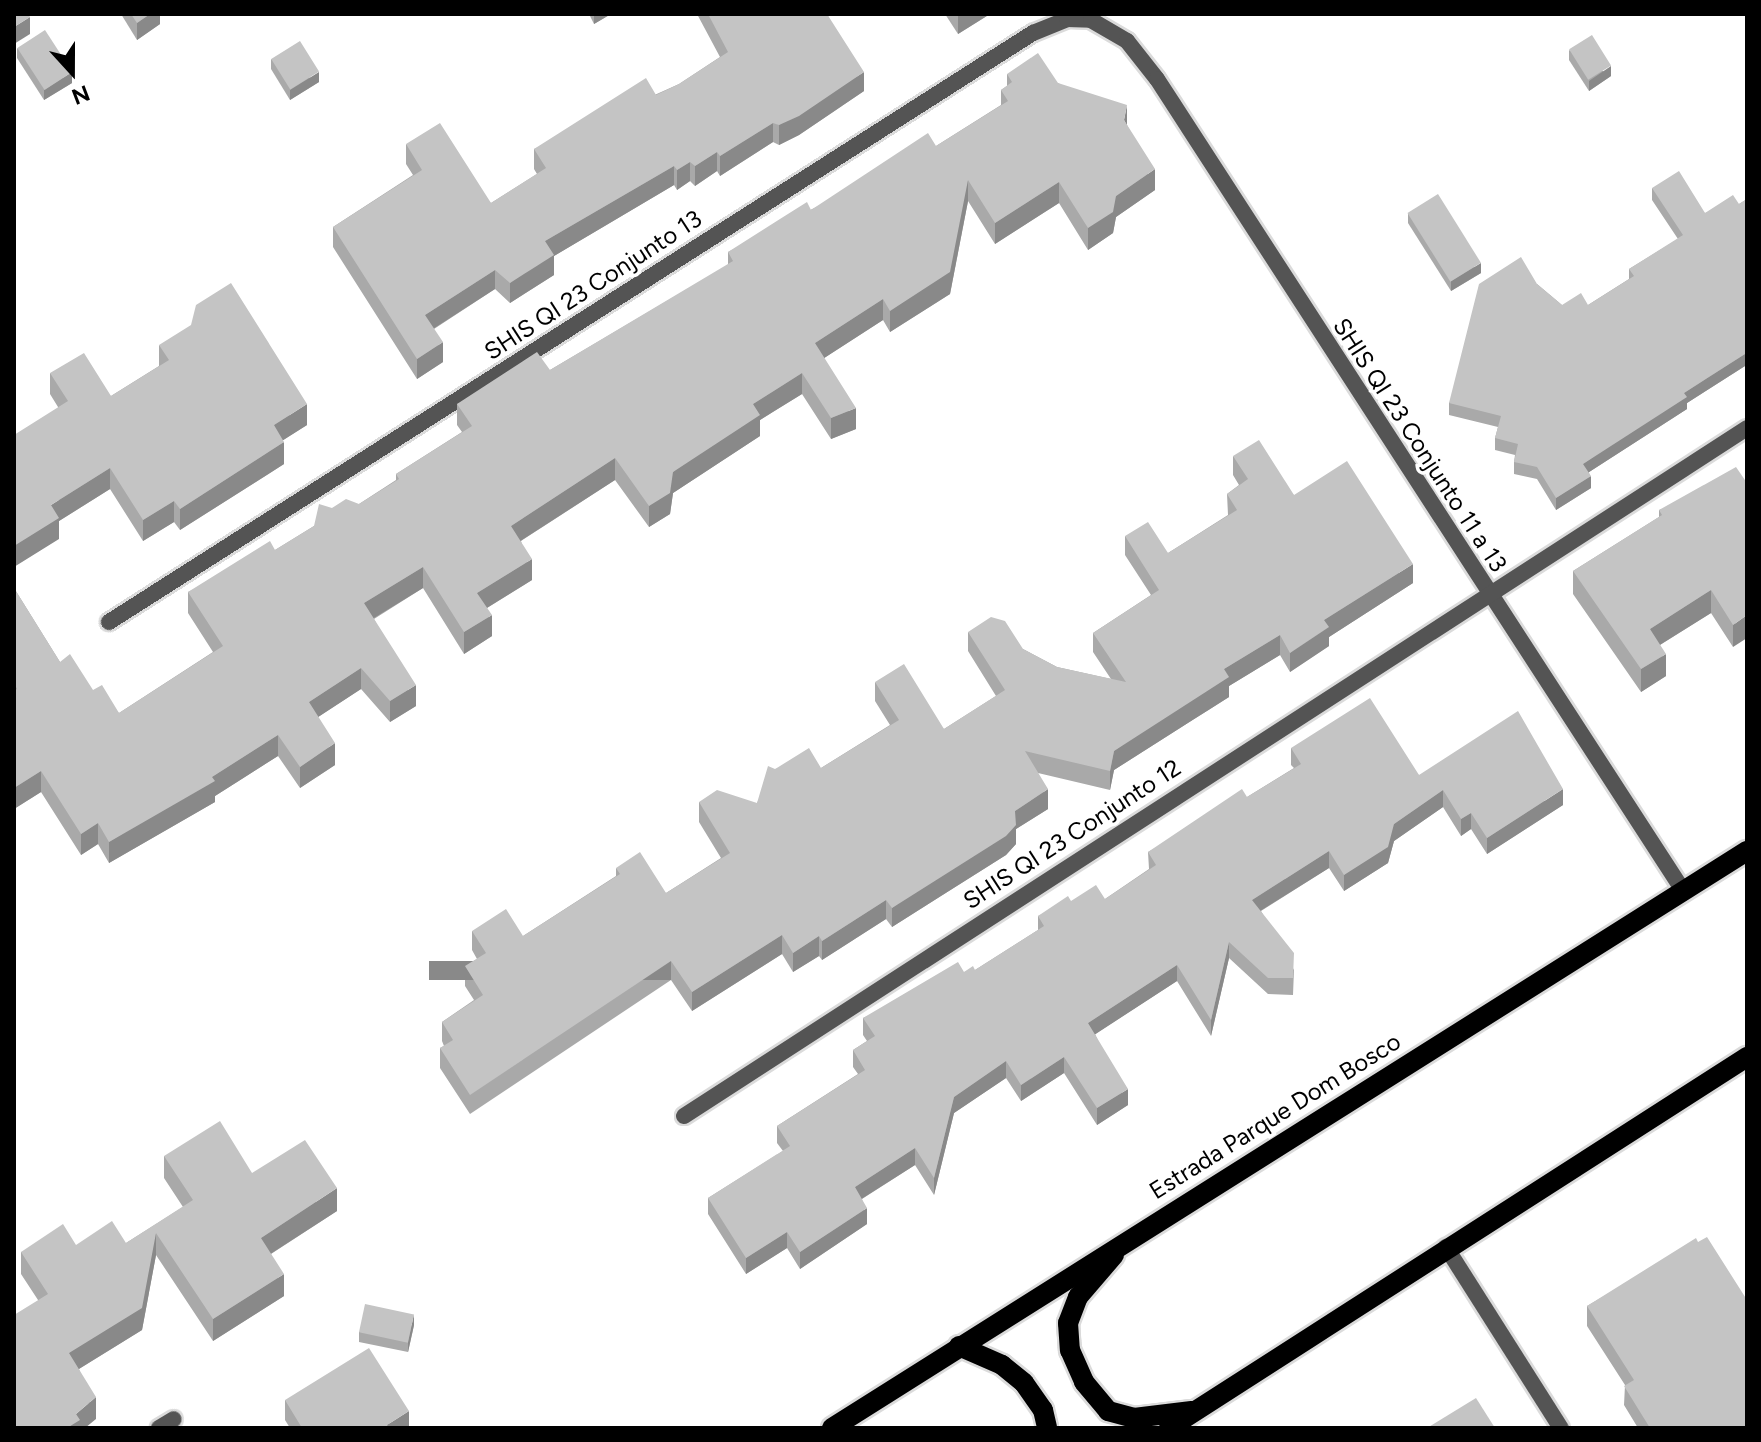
<!DOCTYPE html>
<html>
<head>
<meta charset="utf-8">
<style>
	body { margin:0 }
	#map { position:relative; width:1761px; height:1442px; overflow:hidden; background:#fff; font-family:Figtree,sans-serif }
	div>[style] { position:absolute }
	[style*='--x'] { left:calc(var(--x)*1px); top:calc(var(--y)*1px); width:calc(var(--w)*1px); rotate:calc(var(--a)*1deg) }
	.roads { filter:drop-shadow(2px 0 #dbdbdb) drop-shadow(-2px 0 #dbdbdb) drop-shadow(0 2px #dbdbdb) drop-shadow(0 -2px #dbdbdb) }
	.minor>* { height:16px; margin:-8px; padding:0 8px; transform-origin:8px; border-radius:8px; background:#545454 }
	.primary>* { height:20px; margin:-10px; padding:0 10px; transform-origin:10px; border-radius:10px; background:#000 }
	.wall>* { inset:0; background:#a9a9a9 }
	.shaded-wall>* { inset:0; background:#898989; transform-origin:0 0 }
	.building>* { inset:0; background:#c4c4c4; transform-origin:0 0 }
	span { translate:-50% -50%; white-space:nowrap; text-align:center; line-height:1.15; -webkit-text-stroke:7px #fff; paint-order:stroke }
	.street-label { font-size:24px; color:#000 }
	.frame { position:absolute; inset:0; border:16px solid #000; pointer-events:none }
	.north { position:absolute; left:32px; top:32px; width:80px; height:80px; -webkit-text-stroke:6px #fff; paint-order:stroke; rotate:159deg; font-size:22px; font-weight:700; line-height:32px; text-align:center; color:#000 }
	.north::after { content:''; display:block; margin:auto; width:28px; height:36px; background:#000; clip-path:polygon(50% 0,100% 100%,50% 72%,0 100%) }
</style>
</head>
<body>
<div id="map">
	<div class="roads">
		<div class="minor">
			<i style="--x:109;--y:622;--w:1096;--a:-32.52"></i>
			<i style="--x:1033;--y:33;--w:37;--a:-22"></i>
			<i style="--x:1067;--y:19;--w:24;--a:2"></i>
			<i style="--x:1091;--y:20;--w:42;--a:30.3"></i>
			<i style="--x:1127;--y:41;--w:48;--a:51.7"></i>
			<i style="--x:1157;--y:79;--w:969;--a:57.05"></i>
			<i style="--x:684;--y:1116;--w:1266;--a:-32.91"></i>
			<i style="--x:1446;--y:1247;--w:214;--a:57.6"></i>
			<i style="--x:159;--y:1428;--w:17;--a:-31"></i>
		</div>
		<div class="primary">
			<i style="--x:1114;--y:1255;--w:55;--a:130.6"></i>
			<i style="--x:1078;--y:1297;--w:28;--a:111"></i>
			<i style="--x:1068;--y:1323;--w:27;--a:86"></i>
			<i style="--x:1070;--y:1350;--w:35;--a:66"></i>
			<i style="--x:1084;--y:1382;--w:38;--a:50"></i>
			<i style="--x:1108;--y:1411;--w:27;--a:15"></i>
			<i style="--x:1134;--y:1418;--w:58;--a:-6.9"></i>
			<i style="--x:959;--y:1346;--w:47;--a:23.8"></i>
			<i style="--x:1002;--y:1365;--w:28;--a:39"></i>
			<i style="--x:1024;--y:1383;--w:33;--a:55"></i>
			<i style="--x:1043;--y:1410;--w:18;--a:77"></i>
			<i style="--x:832;--y:1428;--w:1082;--a:-32.24"></i>
			<i style="--x:1169;--y:1428;--w:687;--a:-32.7"></i>
		</div>
	</div>
	<div class="wall">
		<i style="clip-path:polygon(121px 14px,160px 14px,160px 24px,137px 40px)"></i>
		<i style="clip-path:polygon(589px 14px,611px 14px,594px 24px)"></i>
		<i style="clip-path:polygon(697px 14px,827px 14px,864px 91px,799px 135px,779px 145px,773px 142px,720px 176px,717px 171px,695px 186px,690px 181px,677px 190px,674px 185px,554px 256px,554px 275px,510px 303px,495px 289px,434px 329px,443px 362px,417px 379px,333px 247px,333px 227px,413px 175px,406px 164px,406px 144px,491px 203px,537px 174px,534px 169px,534px 149px,679px 84px,720px 57px)"></i>
		<i style="clip-path:polygon(945px 14px,990px 14px,958px 34px)"></i>
		<i style="clip-path:polygon(17px 48px,72px 83px,44px 100px,17px 58px)"></i>
		<i style="clip-path:polygon(1569px 50px,1611px 76px,1589px 91px,1569px 60px)"></i>
		<i style="clip-path:polygon(271px 59px,319px 82px,290px 100px,271px 69px)"></i>
		<i style="clip-path:polygon(1007px 74px,1058px 83px,1127px 125px,1155px 190px,1116px 217px,1113px 233px,1088px 250px,1059px 203px,995px 244px,968px 201px,950px 294px,890px 332px,883px 320px,824px 358px,856px 429px,831px 439px,802px 394px,760px 420px,760px 436px,673px 493px,670px 514px,649px 527px,615px 480px,521px 541px,532px 580px,487px 608px,492px 636px,464px 654px,423px 588px,374px 619px,416px 706px,390px 722px,361px 689px,318px 717px,335px 765px,300px 788px,278px 756px,215px 796px,215px 802px,109px 863px,98px 844px,81px 855px,41px 792px,14px 809px,14px 588px,60px 662px,119px 713px,213px 652px,188px 613px,188px 592px,275px 550px,314px 526px,332px 508px,359px 504px,396px 480px,396px 474px,462px 432px,457px 425px,457px 404px,550px 370px,728px 265px,728px 252px,936px 146px,1001px 105px,1001px 90px,1007px 86px)"></i>
		<i style="clip-path:polygon(1652px 188px,1705px 213px,1739px 204px,1747px 199px,1747px 368px,1745px 366px,1687px 403px,1687px 409px,1589px 472px,1591px 488px,1556px 510px,1537px 479px,1514px 474px,1514px 462px,1515px 455px,1495px 450px,1495px 438px,1498px 427px,1449px 415px,1449px 403px,1537px 284px,1562px 305px,1588px 305px,1629px 279px,1629px 269px,1678px 239px,1652px 200px)"></i>
		<i style="clip-path:polygon(1408px 213px,1481px 273px,1451px 291px,1408px 223px)"></i>
		<i style="clip-path:polygon(159px 345px,307px 425px,283px 440px,284px 464px,180px 530px,174px 522px,143px 541px,110px 489px,59px 521px,59px 539px,58px 407px,50px 394px,50px 373px,111px 396px,159px 366px)"></i>
		<i style="clip-path:polygon(1233px 456px,1294px 495px,1413px 583px,1329px 637px,1329px 646px,1290px 672px,1280px 655px,1229px 686px,1229px 697px,1114px 770px,1110px 790px,1038px 773px,1048px 809px,1016px 829px,1016px 844px,1006px 855px,892px 927px,886px 919px,822px 960px,819px 956px,793px 972px,782px 954px,692px 1011px,671px 980px,470px 1114px,440px 1068px,440px 1048px,444px 1046px,442px 1041px,442px 1022px,474px 1000px,465px 986px,465px 966px,477px 959px,472px 950px,472px 931px,523px 936px,616px 876px,616px 868px,666px 893px,721px 858px,699px 822px,699px 802px,757px 803px,775px 769px,821px 768px,890px 725px,875px 701px,875px 682px,944px 729px,996px 696px,968px 651px,968px 632px,1023px 649px,1057px 667px,1111px 679px,1093px 652px,1093px 633px,1151px 595px,1125px 555px,1125px 536px,1168px 553px,1228px 515px,1227px 494px,1239px 485px,1233px 475px)"></i>
		<i style="clip-path:polygon(1747px 483px,1733px 647px,1711px 613px,1660px 645px,1666px 676px,1641px 692px,1573px 594px,1573px 571px,1659px 517px,1659px 510px)"></i>
		<i style="clip-path:polygon(1291px 748px,1563px 805px,1487px 854px,1471px 829px,1461px 836px,1443px 807px,1394px 841px,1388px 863px,1344px 891px,1329px 868px,1261px 911px,1294px 970px,1293px 995px,1268px 994px,1229px 958px,1211px 1036px,1177px 981px,1095px 1034px,1128px 1105px,1097px 1125px,1064px 1073px,1021px 1101px,1006px 1078px,954px 1113px,934px 1195px,915px 1165px,862px 1199px,867px 1224px,800px 1269px,787px 1248px,746px 1274px,708px 1214px,708px 1198px,783px 1151px,777px 1143px,777px 1126px,858px 1074px,853px 1067px,853px 1050px,867px 1041px,863px 1035px,863px 1018px,964px 972px,975px 970px,1038px 930px,1038px 916px,1071px 901px,1105px 899px,1149px 869px,1148px 852px,1247px 797px,1294px 768px,1291px 765px)"></i>
		<i style="clip-path:polygon(164px 1156px,252px 1173px,337px 1211px,271px 1254px,284px 1296px,213px 1341px,156px 1255px,142px 1330px,79px 1369px,96px 1419px,38px 1300px,21px 1274px,21px 1252px,76px 1245px,126px 1243px,183px 1207px,164px 1178px)"></i>
		<i style="clip-path:polygon(1698px 1242px,1747px 1428px,1638px 1428px,1624px 1405px,1625px 1385px,1587px 1326px,1587px 1306px)"></i>
		<i style="clip-path:polygon(414px 1325px,408px 1352px,359px 1342px,359px 1332px)"></i>
		<i style="clip-path:polygon(285px 1400px,409px 1428px,290px 1428px,285px 1420px)"></i>
	</div>
	<div class="shaded-wall">
		<i style="clip-path:polygon(150px 14px,160px 14px,160px 24px,137px 40px,137px 23px)"></i>
		<i style="clip-path:polygon(594px 14px,611px 14px,594px 24px)"></i>
		<i style="clip-path:polygon(958px 14px,990px 14px,958px 34px)"></i>
		<i style="clip-path:polygon(30px 17px,30px 34px,14px 44px,14px 27px)"></i>
		<i style="clip-path:polygon(1611px 66px,1611px 76px,1589px 91px,1589px 81px)"></i>
		<i style="clip-path:polygon(72px 72px,72px 83px,44px 100px,44px 90px)"></i>
		<i style="clip-path:polygon(319px 72px,319px 82px,290px 100px,290px 90px)"></i>
		<i style="clip-path:polygon(864px 72px,864px 91px,799px 135px,779px 145px,779px 125px)"></i>
		<i style="clip-path:polygon(1127px 105px,1127px 126px,1124px 120px)"></i>
		<i style="clip-path:polygon(773px 123px,773px 142px,720px 176px,720px 156px)"></i>
		<i style="clip-path:polygon(717px 152px,717px 171px,695px 186px,695px 166px)"></i>
		<i style="clip-path:polygon(690px 162px,690px 181px,677px 190px,677px 170px)"></i>
		<i style="clip-path:polygon(674px 166px,674px 185px,554px 256px,554px 275px,510px 303px,510px 283px,545px 241px)"></i>
		<i style="clip-path:polygon(1155px 169px,1155px 190px,1116px 217px,1113px 233px,1088px 250px,1088px 228px,1116px 196px)"></i>
		<i style="clip-path:polygon(968px 180px,968px 201px,950px 294px,890px 332px,890px 311px)"></i>
		<i style="clip-path:polygon(1059px 182px,1059px 203px,995px 244px,995px 223px)"></i>
		<i style="clip-path:polygon(1481px 263px,1481px 273px,1451px 291px,1451px 281px)"></i>
		<i style="clip-path:polygon(495px 270px,495px 289px,425px 334px,425px 315px)"></i>
		<i style="clip-path:polygon(883px 299px,883px 320px,815px 364px,815px 343px)"></i>
		<i style="clip-path:polygon(443px 342px,443px 362px,417px 379px,417px 359px)"></i>
		<i style="clip-path:polygon(1745px 354px,1745px 366px,1687px 403px,1687px 409px,1583px 476px,1583px 464px,1684px 393px)"></i>
		<i style="clip-path:polygon(802px 373px,802px 394px,760px 420px,760px 436px,673px 493px,670px 514px,649px 527px,649px 506px,673px 472px,753px 404px)"></i>
		<i style="clip-path:polygon(307px 404px,307px 425px,274px 446px,274px 425px)"></i>
		<i style="clip-path:polygon(856px 408px,856px 429px,831px 439px,831px 418px)"></i>
		<i style="clip-path:polygon(284px 442px,284px 464px,180px 530px,180px 509px)"></i>
		<i style="clip-path:polygon(615px 458px,615px 480px,511px 547px,511px 526px)"></i>
		<i style="clip-path:polygon(110px 468px,110px 489px,59px 521px,59px 539px,14px 567px,14px 546px,51px 505px)"></i>
		<i style="clip-path:polygon(1591px 476px,1591px 488px,1556px 510px,1556px 498px)"></i>
		<i style="clip-path:polygon(174px 501px,174px 522px,143px 541px,143px 520px)"></i>
		<i style="clip-path:polygon(532px 559px,532px 580px,477px 614px,477px 593px)"></i>
		<i style="clip-path:polygon(1413px 564px,1413px 583px,1329px 637px,1329px 646px,1290px 672px,1290px 653px,1324px 620px)"></i>
		<i style="clip-path:polygon(423px 567px,423px 588px,364px 624px,364px 603px)"></i>
		<i style="clip-path:polygon(1711px 590px,1711px 613px,1650px 651px,1650px 629px)"></i>
		<i style="clip-path:polygon(492px 615px,492px 636px,464px 654px,464px 632px)"></i>
		<i style="clip-path:polygon(1747px 615px,1747px 638px,1733px 647px,1733px 625px)"></i>
		<i style="clip-path:polygon(1280px 635px,1280px 655px,1229px 686px,1229px 697px,1114px 770px,1110px 790px,1110px 771px,1114px 751px,1224px 669px)"></i>
		<i style="clip-path:polygon(1666px 654px,1666px 676px,1641px 692px,1641px 669px)"></i>
		<i style="clip-path:polygon(361px 668px,361px 689px,309px 723px,309px 702px)"></i>
		<i style="clip-path:polygon(416px 685px,416px 706px,390px 722px,390px 701px)"></i>
		<i style="clip-path:polygon(278px 735px,278px 756px,215px 796px,215px 802px,109px 863px,109px 842px)"></i>
		<i style="clip-path:polygon(335px 743px,335px 765px,300px 788px,300px 767px)"></i>
		<i style="clip-path:polygon(41px 771px,41px 792px,14px 809px,14px 788px)"></i>
		<i style="clip-path:polygon(1048px 789px,1048px 809px,1016px 829px,1016px 844px,1006px 855px,892px 927px,892px 908px,1015px 811px)"></i>
		<i style="clip-path:polygon(1563px 789px,1563px 805px,1487px 854px,1487px 838px)"></i>
		<i style="clip-path:polygon(1443px 790px,1443px 807px,1394px 841px,1388px 863px,1344px 891px,1344px 875px,1394px 824px)"></i>
		<i style="clip-path:polygon(1471px 813px,1471px 829px,1461px 836px,1461px 819px)"></i>
		<i style="clip-path:polygon(98px 823px,98px 844px,81px 855px,81px 834px)"></i>
		<i style="clip-path:polygon(1329px 851px,1329px 868px,1252px 916px,1252px 900px)"></i>
		<i style="clip-path:polygon(886px 900px,886px 919px,822px 960px,822px 941px)"></i>
		<i style="clip-path:polygon(782px 935px,782px 954px,692px 1011px,692px 992px)"></i>
		<i style="clip-path:polygon(819px 936px,819px 956px,793px 972px,793px 953px)"></i>
		<i style="clip-path:polygon(1229px 942px,1229px 958px,1211px 1036px,1211px 1020px)"></i>
		<i style="left:671px;top:961px;width:19px;height:242px;rotate:90deg"></i>
		<i style="clip-path:polygon(1177px 965px,1177px 981px,1088px 1039px,1088px 1023px)"></i>
		<i style="clip-path:polygon(1064px 1057px,1064px 1073px,1021px 1101px,1021px 1085px)"></i>
		<i style="clip-path:polygon(1006px 1061px,1006px 1078px,954px 1113px,934px 1195px,934px 1178px,954px 1097px)"></i>
		<i style="clip-path:polygon(1128px 1089px,1128px 1105px,1097px 1125px,1097px 1108px)"></i>
		<i style="clip-path:polygon(915px 1148px,915px 1165px,855px 1203px,855px 1187px)"></i>
		<i style="clip-path:polygon(337px 1188px,337px 1211px,261px 1260px,261px 1238px)"></i>
		<i style="clip-path:polygon(867px 1208px,867px 1224px,800px 1269px,800px 1252px)"></i>
		<i style="clip-path:polygon(787px 1232px,787px 1248px,746px 1274px,746px 1258px)"></i>
		<i style="clip-path:polygon(156px 1233px,156px 1255px,142px 1330px,69px 1375px,69px 1353px)"></i>
		<i style="clip-path:polygon(284px 1274px,284px 1296px,213px 1341px,213px 1319px)"></i>
		<i style="clip-path:polygon(414px 1314px,414px 1325px,408px 1352px,408px 1342px)"></i>
		<i style="clip-path:polygon(96px 1397px,96px 1419px,85px 1428px,67px 1428px,76px 1414px)"></i>
		<i style="clip-path:polygon(409px 1411px,409px 1428px,387px 1428px,387px 1425px)"></i>
	</div>
	<div class="building">
		<i style="clip-path:polygon(14px 14px,28px 14px,30px 17px,14px 27px)"></i>
		<i style="clip-path:polygon(131px 14px,150px 14px,137px 23px)"></i>
		<i style="clip-path:polygon(708px 14px,827px 14px,864px 72px,799px 116px,779px 125px,773px 123px,720px 156px,717px 152px,695px 166px,690px 162px,677px 170px,674px 166px,545px 241px,554px 255px,510px 283px,495px 270px,425px 315px,443px 342px,417px 359px,333px 227px,422px 170px,406px 144px,440px 123px,491px 203px,546px 168px,534px 149px,646px 78px,656px 95px,679px 84px,728px 52px)"></i>
		<i style="left:45px;top:30px;width:50px;height:33px;rotate:57deg"></i>
		<i style="left:1592px;top:35px;width:36px;height:27px;rotate:58deg"></i>
		<i style="left:300px;top:41px;width:36px;height:34px;rotate:58deg"></i>
		<i style="clip-path:polygon(1038px 53px,1058px 83px,1127px 105px,1124px 120px,1155px 169px,1116px 196px,1113px 212px,1088px 228px,1059px 182px,995px 223px,968px 180px,950px 272px,890px 311px,883px 299px,815px 343px,856px 408px,831px 418px,802px 373px,753px 404px,760px 415px,673px 472px,670px 493px,649px 506px,615px 458px,511px 526px,532px 559px,477px 593px,492px 615px,464px 632px,423px 567px,364px 603px,416px 685px,390px 701px,361px 668px,309px 702px,335px 743px,300px 767px,278px 735px,212px 777px,215px 781px,109px 842px,98px 823px,81px 834px,41px 771px,14px 788px,14px 691px,17px 689px,14px 683px,14px 588px,60px 662px,70px 654px,93px 690px,102px 685px,119px 713px,223px 646px,188px 592px,270px 541px,275px 550px,314px 526px,319px 504px,332px 508px,346px 499px,359px 504px,399px 479px,396px 474px,472px 426px,457px 404px,537px 352px,550px 370px,733px 261px,728px 252px,807px 202px,811px 210px,928px 133px,936px 146px,1008px 101px,1001px 90px,1012px 82px,1007px 74px)"></i>
		<i style="clip-path:polygon(1679px 171px,1705px 213px,1733px 195px,1739px 204px,1747px 199px,1747px 356px,1745px 354px,1684px 393px,1687px 397px,1583px 464px,1591px 476px,1556px 498px,1537px 467px,1514px 462px,1518px 444px,1495px 438px,1501px 416px,1449px 403px,1479px 284px,1521px 257px,1537px 284px,1562px 305px,1581px 293px,1588px 305px,1634px 276px,1629px 269px,1683px 235px,1652px 188px)"></i>
		<i style="left:1438px;top:194px;width:81px;height:36px;rotate:58deg"></i>
		<i style="clip-path:polygon(231px 283px,307px 404px,274px 425px,284px 442px,180px 509px,174px 501px,143px 520px,110px 468px,51px 505px,59px 518px,14px 546px,14px 435px,68px 401px,50px 373px,84px 353px,111px 396px,169px 360px,159px 345px,191px 325px,196px 305px)"></i>
		<i style="clip-path:polygon(1259px 440px,1294px 495px,1347px 461px,1413px 564px,1324px 620px,1329px 627px,1290px 653px,1280px 635px,1224px 669px,1229px 677px,1114px 751px,1110px 771px,1025px 751px,1048px 789px,1015px 811px,1016px 825px,1006px 836px,892px 908px,886px 900px,822px 941px,819px 936px,793px 953px,782px 935px,692px 992px,671px 961px,470px 1095px,440px 1048px,453px 1040px,442px 1022px,483px 995px,465px 966px,486px 953px,472px 931px,506px 909px,523px 936px,620px 874px,616px 868px,640px 852px,666px 893px,730px 853px,699px 802px,717px 790px,757px 803px,768px 766px,775px 769px,809px 748px,821px 768px,899px 720px,875px 682px,904px 664px,944px 729px,1005px 690px,968px 632px,991px 617px,1005px 621px,1023px 649px,1057px 667px,1126px 682px,1093px 633px,1159px 590px,1125px 536px,1148px 522px,1168px 553px,1237px 510px,1227px 494px,1248px 479px,1233px 456px)"></i>
		<i style="clip-path:polygon(1736px 467px,1747px 483px,1747px 615px,1733px 625px,1711px 590px,1650px 629px,1666px 654px,1641px 669px,1573px 571px,1662px 515px,1659px 510px)"></i>
		<i style="clip-path:polygon(1370px 698px,1419px 775px,1518px 711px,1563px 789px,1487px 838px,1471px 813px,1461px 819px,1443px 790px,1394px 824px,1388px 847px,1344px 875px,1329px 851px,1252px 900px,1294px 953px,1293px 978px,1268px 978px,1229px 942px,1211px 1020px,1177px 965px,1088px 1023px,1128px 1089px,1097px 1108px,1064px 1057px,1021px 1085px,1006px 1061px,954px 1097px,934px 1178px,915px 1148px,855px 1187px,867px 1208px,800px 1252px,787px 1232px,746px 1258px,708px 1198px,790px 1146px,777px 1126px,865px 1070px,853px 1050px,875px 1036px,863px 1018px,958px 962px,964px 972px,973px 966px,975px 970px,1044px 926px,1038px 916px,1068px 896px,1071px 901px,1096px 885px,1105px 899px,1156px 865px,1148px 852px,1242px 789px,1247px 797px,1301px 764px,1291px 748px)"></i>
		<i style="clip-path:polygon(220px 1121px,252px 1173px,305px 1140px,337px 1188px,261px 1238px,284px 1274px,213px 1319px,156px 1233px,142px 1308px,69px 1353px,96px 1397px,76px 1414px,80px 1420px,67px 1428px,14px 1428px,14px 1315px,48px 1294px,21px 1252px,63px 1224px,76px 1245px,112px 1221px,126px 1243px,193px 1200px,164px 1156px)"></i>
		<i style="clip-path:polygon(1707px 1237px,1747px 1300px,1747px 1428px,1650px 1428px,1624px 1386px,1634px 1380px,1587px 1306px,1696px 1238px,1698px 1242px)"></i>
		<i style="left:365px;top:1304px;width:50px;height:29px;rotate:12deg"></i>
		<i style="clip-path:polygon(369px 1348px,409px 1411px,387px 1425px,389px 1428px,302px 1428px,285px 1400px)"></i>
		<i style="clip-path:polygon(1476px 1398px,1495px 1428px,1427px 1428px)"></i>
	</div>
	<div class="street-label">
		<span style="left:593px;top:285px;rotate:-33deg">SHIS QI 23 Conjunto 13</span>
		<span style="left:1420px;top:445px;rotate:57deg">SHIS QI 23 Conjunto 11 a 13</span>
		<span style="left:1072px;top:834px;rotate:-33deg">SHIS QI 23 Conjunto 12</span>
		<span style="left:1275px;top:1116px;rotate:-32deg">Estrada Parque Dom Bosco</span>
	</div>
	<div class="frame"></div>
	<div class="north">N</div>
</div>
</body>
</html>
